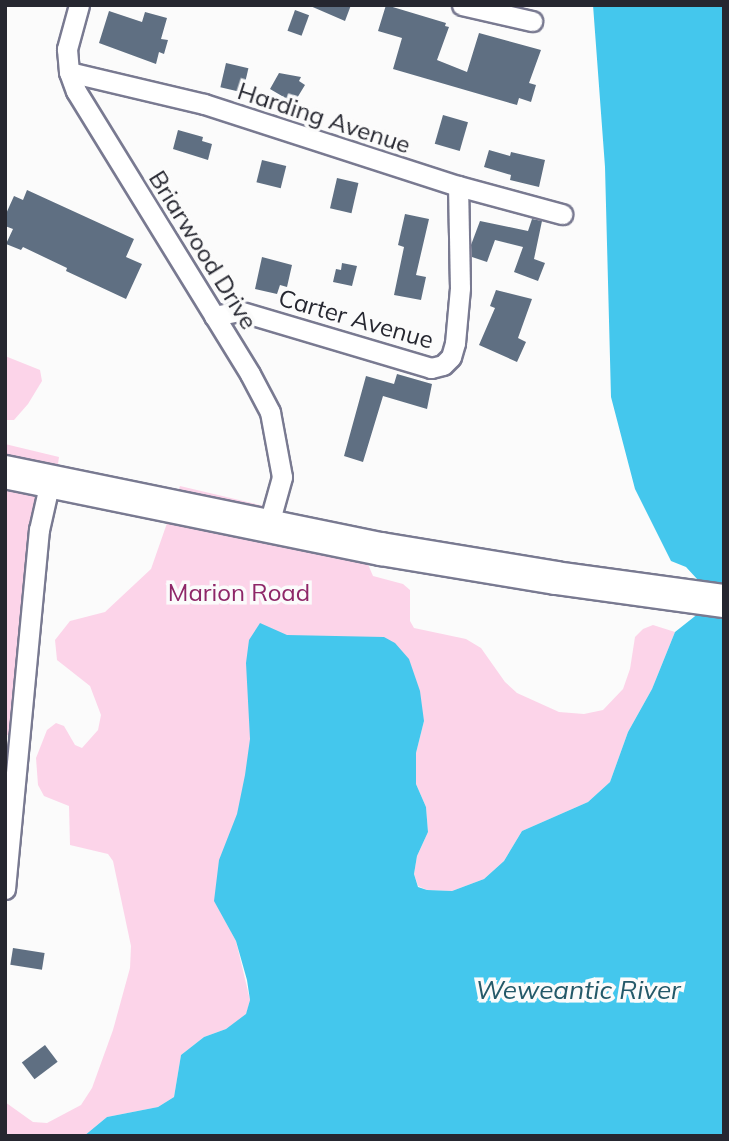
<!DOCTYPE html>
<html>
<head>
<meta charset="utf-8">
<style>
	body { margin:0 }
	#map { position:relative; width:729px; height:1141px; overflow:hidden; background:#fbfbfb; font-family:Mulish,sans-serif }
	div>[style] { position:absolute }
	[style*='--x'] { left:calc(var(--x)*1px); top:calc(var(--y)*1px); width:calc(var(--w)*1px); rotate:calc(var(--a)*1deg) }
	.green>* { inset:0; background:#fcd4e9 }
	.water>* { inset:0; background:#44c7ed }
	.building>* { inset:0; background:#5f6f82; transform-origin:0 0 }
	.roads { filter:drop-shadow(2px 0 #797a91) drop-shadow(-2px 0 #797a91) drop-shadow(0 2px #797a91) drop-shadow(0 -2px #797a91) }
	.street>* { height:19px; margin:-9.5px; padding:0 9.5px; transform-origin:9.5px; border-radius:9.5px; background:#fff }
	.primary>* { height:32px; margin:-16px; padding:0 16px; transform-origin:16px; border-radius:16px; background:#fff }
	span { translate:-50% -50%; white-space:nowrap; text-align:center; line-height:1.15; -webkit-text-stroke:7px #fbfbfb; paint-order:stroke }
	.street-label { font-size:24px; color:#262730 }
	.park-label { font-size:24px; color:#8e2768 }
	.water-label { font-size:26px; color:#245969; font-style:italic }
	.frame { position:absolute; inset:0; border:7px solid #262730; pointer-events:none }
</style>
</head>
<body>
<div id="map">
	<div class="green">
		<i style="clip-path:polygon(5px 356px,40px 370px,42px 381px,28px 404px,14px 420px,5px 420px)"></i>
		<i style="clip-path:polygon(5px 444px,59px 457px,51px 512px,39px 564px,24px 728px,5px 736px)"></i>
		<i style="clip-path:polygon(180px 486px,352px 527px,373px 576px,403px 584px,410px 590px,410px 621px,414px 628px,466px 639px,481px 648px,505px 682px,517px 693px,559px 712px,584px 714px,603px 710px,623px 689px,630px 669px,635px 637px,643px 629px,653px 625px,675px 632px,652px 689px,628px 732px,610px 782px,588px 802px,522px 831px,504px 861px,484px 879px,452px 891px,427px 890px,418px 886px,414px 874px,417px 856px,428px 832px,426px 807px,416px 784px,416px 753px,424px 721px,219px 909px,236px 941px,250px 1000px,246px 1015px,226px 1029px,204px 1037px,181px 1055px,174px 1097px,158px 1107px,107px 1117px,84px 1136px,5px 1136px,5px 1102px,33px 1122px,47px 1123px,81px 1105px,92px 1088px,113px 1030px,130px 968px,131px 946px,113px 861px,108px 854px,70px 845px,69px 806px,44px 796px,38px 785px,36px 758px,47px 730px,56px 723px,64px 726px,75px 745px,82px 748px,98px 730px,101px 715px,90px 686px,57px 660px,55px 640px,70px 621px,105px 612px,151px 569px)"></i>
	</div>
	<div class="water">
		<i style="clip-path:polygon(593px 5px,724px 5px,724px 1136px,84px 1136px,107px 1117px,158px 1107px,174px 1097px,181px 1055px,204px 1037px,226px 1029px,246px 1014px,250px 1000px,247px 980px,236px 941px,214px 901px,219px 860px,237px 814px,245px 775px,250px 739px,246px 663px,249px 640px,260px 623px,287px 635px,384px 637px,395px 643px,409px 659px,420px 691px,424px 721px,416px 753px,416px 784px,426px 807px,428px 832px,417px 856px,414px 874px,418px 887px,427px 890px,452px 891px,484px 879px,504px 861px,522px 831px,588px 802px,610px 782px,628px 732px,652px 689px,675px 632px,699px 613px,710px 593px,686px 567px,671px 561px,635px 489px,611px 397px,605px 167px)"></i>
	</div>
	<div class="building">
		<i style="clip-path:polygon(308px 5px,351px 5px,345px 21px)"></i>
		<i style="clip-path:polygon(386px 5px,446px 23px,445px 26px,449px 27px,437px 60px,467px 72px,479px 33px,541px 50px,529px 83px,536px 85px,531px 102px,519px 98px,517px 105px,393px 69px,402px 38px,378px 31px)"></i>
		<i style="left:295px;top:10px;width:15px;height:22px;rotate:20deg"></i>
		<i style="clip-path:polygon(109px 11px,142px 22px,145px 12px,167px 18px,161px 39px,168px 40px,164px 54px,159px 52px,156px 64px,99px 43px)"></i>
		<i style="left:226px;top:63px;width:23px;height:25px;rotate:13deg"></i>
		<i style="clip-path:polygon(279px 73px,301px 77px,299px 81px,305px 85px,294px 103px,270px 89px)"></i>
		<i style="left:443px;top:115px;width:26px;height:30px;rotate:16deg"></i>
		<i style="clip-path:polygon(178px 130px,203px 137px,202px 141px,212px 144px,208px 160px,173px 149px)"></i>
		<i style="clip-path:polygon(489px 150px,510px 156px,511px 152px,545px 160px,539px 187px,510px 180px,511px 175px,484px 167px)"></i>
		<i style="left:262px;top:160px;width:25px;height:23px;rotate:14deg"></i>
		<i style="left:337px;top:178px;width:22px;height:31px;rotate:13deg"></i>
		<i style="clip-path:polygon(27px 190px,134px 239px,126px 257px,142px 264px,126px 299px,66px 271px,67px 268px,23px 247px,21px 250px,6px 244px,13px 229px,5px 226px,5px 216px,14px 196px,23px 200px)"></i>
		<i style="clip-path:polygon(405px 214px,429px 219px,416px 275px,426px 277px,421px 300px,394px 295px,404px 247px,398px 245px)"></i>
		<i style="clip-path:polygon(532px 219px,542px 221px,534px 259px,545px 263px,538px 281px,514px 272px,523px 247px,495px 240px,487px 262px,472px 257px,471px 245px,480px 221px,528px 231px)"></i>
		<i style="clip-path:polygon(262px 257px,292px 265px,287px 287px,280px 285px,277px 294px,255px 289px)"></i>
		<i style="clip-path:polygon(342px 263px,357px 266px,352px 286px,333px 282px,336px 269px,341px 270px)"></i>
		<i style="clip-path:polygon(496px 290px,532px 299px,518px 338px,526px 342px,517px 362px,479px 345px,495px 308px,490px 306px)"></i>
		<i style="clip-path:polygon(397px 374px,432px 384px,427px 409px,383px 396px,363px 462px,344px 456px,366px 376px,394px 384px)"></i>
		<i style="left:13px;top:948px;width:32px;height:17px;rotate:9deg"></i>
		<i style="left:45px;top:1045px;width:21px;height:29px;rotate:53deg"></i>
	</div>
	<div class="roads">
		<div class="street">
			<i style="--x:79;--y:5;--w:46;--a:105.3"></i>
			<i style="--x:67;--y:49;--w:23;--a:85"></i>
			<i style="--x:69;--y:72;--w:20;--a:70"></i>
			<i style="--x:76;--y:91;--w:332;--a:58.4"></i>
			<i style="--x:250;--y:374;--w:43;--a:62.2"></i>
			<i style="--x:270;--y:412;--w:66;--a:79.5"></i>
			<i style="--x:282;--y:477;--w:52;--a:105.6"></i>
			<i style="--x:462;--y:5;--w:72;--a:12.9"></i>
			<i style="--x:69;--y:72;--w:139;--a:13.3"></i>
			<i style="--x:204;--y:104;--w:267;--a:17.9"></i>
			<i style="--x:458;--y:186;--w:108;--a:15.1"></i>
			<i style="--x:214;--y:316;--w:25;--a:-11"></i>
			<i style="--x:239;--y:311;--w:200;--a:16.5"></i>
			<i style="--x:431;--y:368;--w:12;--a:-14"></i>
			<i style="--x:443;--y:365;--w:11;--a:-45"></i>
			<i style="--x:451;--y:357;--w:15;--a:-74"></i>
			<i style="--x:455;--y:343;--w:55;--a:-84.8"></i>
			<i style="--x:460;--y:288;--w:102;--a:-91.1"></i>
			<i style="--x:5;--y:889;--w:361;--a:-84.6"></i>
			<i style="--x:39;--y:530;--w:50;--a:-77.3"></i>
		</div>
		<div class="primary">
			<i style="--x:5;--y:472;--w:384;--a:11.6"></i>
			<i style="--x:381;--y:549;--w:177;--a:9.4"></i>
			<i style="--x:556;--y:578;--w:170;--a:7.8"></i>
		</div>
	</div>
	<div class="street-label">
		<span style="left:324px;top:118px;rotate:18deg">Harding Avenue</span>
		<span style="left:203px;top:250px;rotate:58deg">Briarwood Drive</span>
		<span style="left:356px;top:319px;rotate:16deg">Carter Avenue</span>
	</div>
	<div class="park-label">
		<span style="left:239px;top:593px">Marion Road</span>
	</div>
	<div class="water-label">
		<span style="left:578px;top:990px">Weweantic River</span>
	</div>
	<div class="frame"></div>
</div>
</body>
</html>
